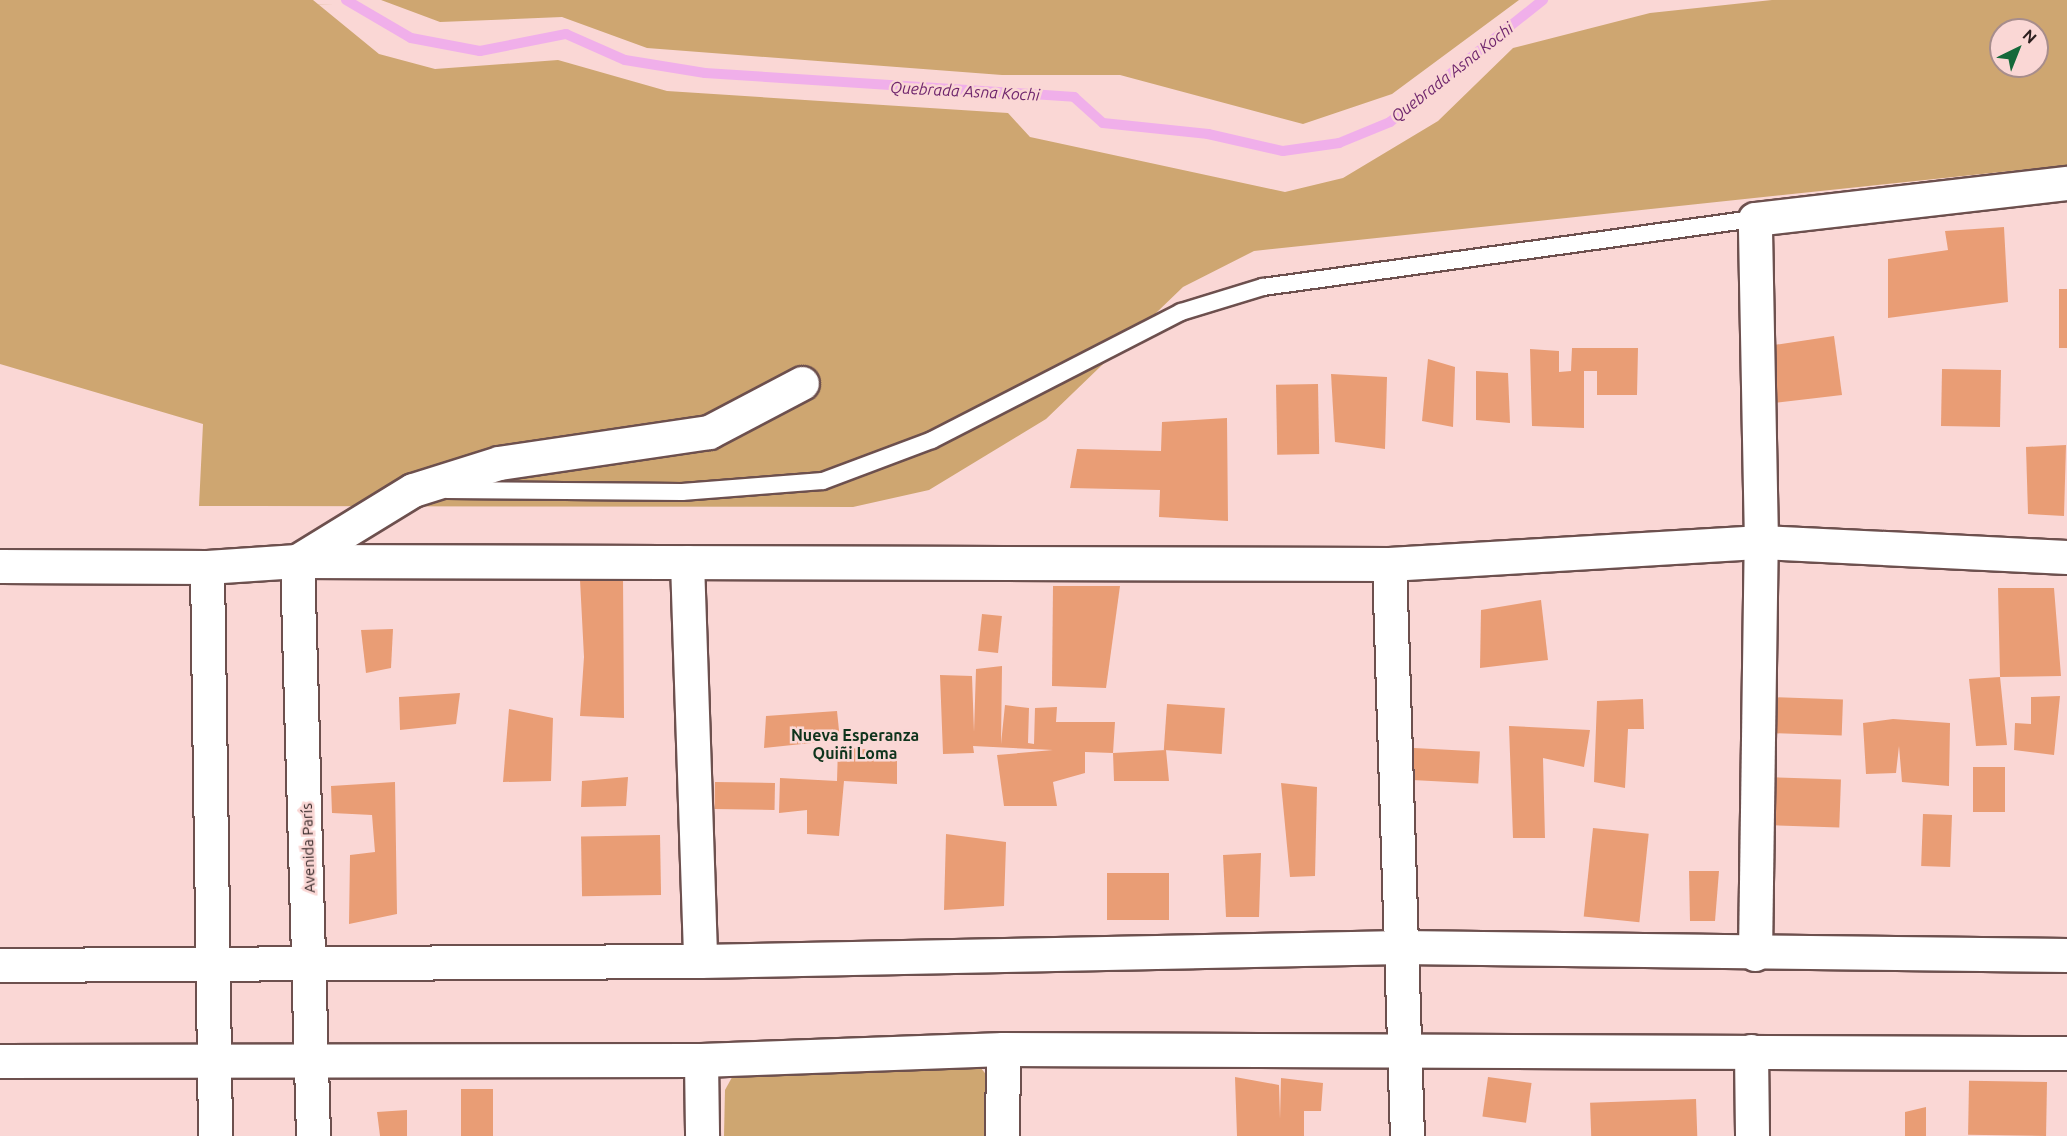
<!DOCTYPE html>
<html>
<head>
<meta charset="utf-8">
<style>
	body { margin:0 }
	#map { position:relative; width:2067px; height:1136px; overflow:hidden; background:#fad7d5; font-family:Ubuntu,sans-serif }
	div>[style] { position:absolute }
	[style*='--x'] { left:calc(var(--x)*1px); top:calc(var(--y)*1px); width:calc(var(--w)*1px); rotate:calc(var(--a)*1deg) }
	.green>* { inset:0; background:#cea671 }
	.stream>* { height:10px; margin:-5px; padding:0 5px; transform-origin:5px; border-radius:5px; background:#f0afea }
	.building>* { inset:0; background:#e99d75; transform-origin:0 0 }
	.roads { filter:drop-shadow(2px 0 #6d504e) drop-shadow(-2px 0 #6d504e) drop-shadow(0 2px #6d504e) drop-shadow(0 -2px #6d504e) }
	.lane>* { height:16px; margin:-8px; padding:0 8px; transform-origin:8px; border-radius:8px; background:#fff }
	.street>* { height:33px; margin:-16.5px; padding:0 16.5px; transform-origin:16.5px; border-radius:16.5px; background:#fff }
	.secondary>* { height:33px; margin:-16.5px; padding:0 16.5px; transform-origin:16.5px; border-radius:16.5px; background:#fff }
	span { translate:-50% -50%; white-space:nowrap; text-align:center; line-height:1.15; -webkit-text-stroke:5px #fad7d5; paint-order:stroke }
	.street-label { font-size:15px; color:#2b1e1e }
	.water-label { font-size:16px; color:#6f266d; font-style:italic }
	.neighbourhood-label { font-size:16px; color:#0e341c; font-weight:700 }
	.north { position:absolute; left:1989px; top:18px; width:60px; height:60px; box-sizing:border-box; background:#fad7d5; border:2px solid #a78d8c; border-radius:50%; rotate:43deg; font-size:16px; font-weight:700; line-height:24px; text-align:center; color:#2b1e1e }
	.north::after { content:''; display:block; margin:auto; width:21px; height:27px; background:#15693a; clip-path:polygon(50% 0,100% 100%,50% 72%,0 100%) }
</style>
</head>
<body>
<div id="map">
	<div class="green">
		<i style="clip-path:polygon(evenodd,0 0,313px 0,379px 54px,435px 69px,558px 60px,667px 91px,1008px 113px,1030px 137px,1285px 192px,1343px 178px,1438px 121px,1513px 48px,1650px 13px,1772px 0,2067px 0,2067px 165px,1254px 251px,1183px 287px,1046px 419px,929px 490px,853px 507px,199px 506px,203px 424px,0 364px,0 0,2001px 30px,2037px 30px,2037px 66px,2001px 66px,2001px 30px)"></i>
		<i style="clip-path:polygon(381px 0,1519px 0,1392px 94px,1303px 124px,1120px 75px,1002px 75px,647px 48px,562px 17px,440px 22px)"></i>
		<i style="clip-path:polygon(977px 1063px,988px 1077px,990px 1136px,724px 1136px,725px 1090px,736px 1070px)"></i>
	</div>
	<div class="stream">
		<i style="--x:346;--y:0;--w:75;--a:30.3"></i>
		<i style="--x:411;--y:38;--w:70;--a:10.7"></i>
		<i style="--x:480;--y:51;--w:88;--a:-11.2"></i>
		<i style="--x:566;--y:34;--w:64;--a:23.8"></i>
		<i style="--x:625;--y:60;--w:81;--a:9.2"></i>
		<i style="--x:705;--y:73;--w:370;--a:3.7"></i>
		<i style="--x:1074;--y:97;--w:39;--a:42"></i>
		<i style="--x:1103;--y:123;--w:106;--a:6"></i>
		<i style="--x:1208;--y:134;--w:77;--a:12.8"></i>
		<i style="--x:1283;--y:151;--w:57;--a:-8.1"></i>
		<i style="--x:1339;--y:143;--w:55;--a:-22.4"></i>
		<i style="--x:1390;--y:122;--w:196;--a:-38.6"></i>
	</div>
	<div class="building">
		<i style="clip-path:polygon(2004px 227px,2008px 302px,1888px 318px,1888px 259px,1948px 250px,1945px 231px)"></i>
		<i style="left:2067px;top:289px;width:59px;height:8px;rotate:90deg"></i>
		<i style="clip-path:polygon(1834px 336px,1842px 395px,1774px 403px,1774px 345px)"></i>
		<i style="clip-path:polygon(1572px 348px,1638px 348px,1637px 395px,1597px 395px,1597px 371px,1584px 371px,1584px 428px,1532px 426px,1530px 349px,1559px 351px,1559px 372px,1571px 371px)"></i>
		<i style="clip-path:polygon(1428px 359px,1455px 367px,1453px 427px,1422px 421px)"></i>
		<i style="left:2001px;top:370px;width:57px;height:59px;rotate:91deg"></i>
		<i style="clip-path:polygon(1476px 371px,1508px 373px,1510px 423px,1476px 420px)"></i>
		<i style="clip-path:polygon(1331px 374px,1387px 377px,1385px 449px,1335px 442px)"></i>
		<i style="left:1318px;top:384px;width:70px;height:42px;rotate:89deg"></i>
		<i style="clip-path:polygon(1227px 418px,1228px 521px,1159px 517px,1160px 490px,1070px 488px,1077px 449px,1161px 451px,1162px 422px)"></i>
		<i style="clip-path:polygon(2066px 445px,2064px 516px,2028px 514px,2026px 447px)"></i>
		<i style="clip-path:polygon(623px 576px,624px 718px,580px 716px,584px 657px,580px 580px)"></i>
		<i style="clip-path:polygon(1053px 586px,1120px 586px,1106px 688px,1052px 686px)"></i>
		<i style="clip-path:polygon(1998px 588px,2054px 588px,2061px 676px,2000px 677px,2007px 745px,1976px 746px,1969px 679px,2000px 677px)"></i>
		<i style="clip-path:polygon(1541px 600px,1548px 660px,1480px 668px,1481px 610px)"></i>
		<i style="left:982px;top:614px;width:20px;height:37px;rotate:6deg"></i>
		<i style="clip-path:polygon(393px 629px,391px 668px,366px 673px,361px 630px)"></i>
		<i style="clip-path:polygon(1002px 666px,1001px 744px,1005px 705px,1029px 708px,1028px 743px,1034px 744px,1035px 708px,1057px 707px,1056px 722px,1115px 722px,1113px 753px,1166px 750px,1169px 781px,1114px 781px,1113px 753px,1085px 752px,1085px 773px,1053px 782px,1057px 806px,1004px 806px,997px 755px,1053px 750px,973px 746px,974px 753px,943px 754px,940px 675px,972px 676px,974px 732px,976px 669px)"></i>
		<i style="clip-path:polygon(460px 693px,456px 724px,400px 730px,399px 697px)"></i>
		<i style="clip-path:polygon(2060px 696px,2054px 755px,2014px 750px,2015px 723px,2031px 724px,2031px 697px)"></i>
		<i style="left:1768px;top:697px;width:75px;height:36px;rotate:2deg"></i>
		<i style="clip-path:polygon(1643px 699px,1644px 729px,1628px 729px,1625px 788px,1594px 782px,1597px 701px)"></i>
		<i style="left:1167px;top:704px;width:58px;height:46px;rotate:4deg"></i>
		<i style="clip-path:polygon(509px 709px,553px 718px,551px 781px,503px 782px)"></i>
		<i style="clip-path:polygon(837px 711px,840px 740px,764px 748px,766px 716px)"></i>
		<i style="clip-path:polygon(1893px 719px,1950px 723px,1949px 786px,1902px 782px,1899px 746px,1896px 773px,1866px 774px,1863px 723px)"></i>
		<i style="clip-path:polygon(1509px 726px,1590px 730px,1584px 767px,1543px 758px,1545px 838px,1513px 838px)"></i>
		<i style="clip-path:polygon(838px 747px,897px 752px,897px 784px,844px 781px,839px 836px,807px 834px,807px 810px,779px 813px,780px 778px,837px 781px)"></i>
		<i style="left:1414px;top:748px;width:66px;height:32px;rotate:3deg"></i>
		<i style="left:1973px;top:767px;width:32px;height:45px"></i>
		<i style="clip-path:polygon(628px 777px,626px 806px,581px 807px,582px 781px)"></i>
		<i style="left:1766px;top:777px;width:75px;height:48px;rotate:2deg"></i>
		<i style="clip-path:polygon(395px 782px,397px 914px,349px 924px,350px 855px,375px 852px,372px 815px,332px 813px,331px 786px)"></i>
		<i style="left:715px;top:782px;width:60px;height:27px;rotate:1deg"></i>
		<i style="clip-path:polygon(1281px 783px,1317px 787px,1315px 876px,1290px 877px)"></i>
		<i style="left:1923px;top:814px;width:29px;height:52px;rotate:2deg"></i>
		<i style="left:1593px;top:828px;width:56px;height:89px;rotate:6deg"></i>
		<i style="clip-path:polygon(946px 834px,1006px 842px,1004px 906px,944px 910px)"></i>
		<i style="left:660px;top:835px;width:60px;height:79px;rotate:89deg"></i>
		<i style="clip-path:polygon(1261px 853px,1259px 917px,1226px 917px,1223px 855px)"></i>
		<i style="clip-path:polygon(1689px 871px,1719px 871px,1715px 921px,1690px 921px)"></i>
		<i style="left:1169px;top:873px;width:47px;height:62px;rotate:90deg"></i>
		<i style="clip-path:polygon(1235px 1077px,1279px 1085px,1280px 1119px,1281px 1078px,1323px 1083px,1321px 1111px,1304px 1111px,1304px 1136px,1237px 1136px)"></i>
		<i style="left:1488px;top:1077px;width:44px;height:40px;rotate:8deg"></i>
		<i style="left:2047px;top:1082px;width:54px;height:78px;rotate:91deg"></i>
		<i style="left:461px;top:1089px;width:32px;height:47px"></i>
		<i style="left:1696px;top:1099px;width:37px;height:106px;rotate:88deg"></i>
		<i style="clip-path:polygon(1926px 1107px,1926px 1136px,1905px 1136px,1905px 1112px)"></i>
		<i style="clip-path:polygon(407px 1110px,407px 1136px,380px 1136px,377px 1112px)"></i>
	</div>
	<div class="roads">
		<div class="lane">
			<i style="--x:447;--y:490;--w:235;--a:0.5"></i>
			<i style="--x:682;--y:492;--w:141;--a:-4.5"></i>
			<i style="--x:823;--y:481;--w:116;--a:-20.6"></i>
			<i style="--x:932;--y:440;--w:280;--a:-27.2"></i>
			<i style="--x:1181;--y:312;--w:86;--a:-17"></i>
			<i style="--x:1263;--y:287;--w:497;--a:-7.9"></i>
		</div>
		<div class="street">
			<i style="--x:687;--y:562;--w:399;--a:88.1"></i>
			<i style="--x:1389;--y:564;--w:572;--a:88.2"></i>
			<i style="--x:0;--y:566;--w:207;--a:0.3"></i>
			<i style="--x:207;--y:567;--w:90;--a:-3.8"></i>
			<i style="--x:297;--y:561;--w:1092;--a:0.16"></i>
			<i style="--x:1389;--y:564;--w:373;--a:-3.4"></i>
			<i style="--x:1761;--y:542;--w:306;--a:2.8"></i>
			<i style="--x:207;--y:567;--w:569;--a:89.19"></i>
			<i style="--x:1755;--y:954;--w:412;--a:-89.2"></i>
			<i style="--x:1761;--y:542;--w:323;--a:-91.1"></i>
			<i style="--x:1755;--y:219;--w:314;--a:-6.6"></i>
			<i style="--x:1751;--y:1051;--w:85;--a:89.3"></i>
			<i style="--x:701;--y:1060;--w:76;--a:89.2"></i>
			<i style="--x:313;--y:1136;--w:575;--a:-91.59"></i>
			<i style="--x:297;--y:561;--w:136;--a:-31.5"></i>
			<i style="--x:413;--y:490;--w:90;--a:-17.4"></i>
			<i style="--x:499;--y:463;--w:212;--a:-8.4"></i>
			<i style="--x:709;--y:432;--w:105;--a:-27.8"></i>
			<i style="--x:1002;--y:1136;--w:87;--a:-89.3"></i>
		</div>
		<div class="secondary">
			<i style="--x:0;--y:965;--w:700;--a:-0.33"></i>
			<i style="--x:700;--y:961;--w:701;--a:-1.14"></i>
			<i style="--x:1401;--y:947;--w:666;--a:0.69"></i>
			<i style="--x:0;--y:1061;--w:701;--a:-0.08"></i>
			<i style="--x:701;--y:1060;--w:302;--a:-2.1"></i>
			<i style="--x:1003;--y:1049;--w:1064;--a:0.22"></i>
		</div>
	</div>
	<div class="street-label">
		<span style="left:308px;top:848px;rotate:-92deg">Avenida París</span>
	</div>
	<div class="water-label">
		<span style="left:1452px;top:72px;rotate:-38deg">Quebrada Asna Kochi</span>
		<span style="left:965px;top:91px;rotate:3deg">Quebrada Asna Kochi</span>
	</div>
	<div class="neighbourhood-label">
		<span style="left:855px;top:744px">Nueva Esperanza<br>Quiñi Loma</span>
	</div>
	<div class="north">N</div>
</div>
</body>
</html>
